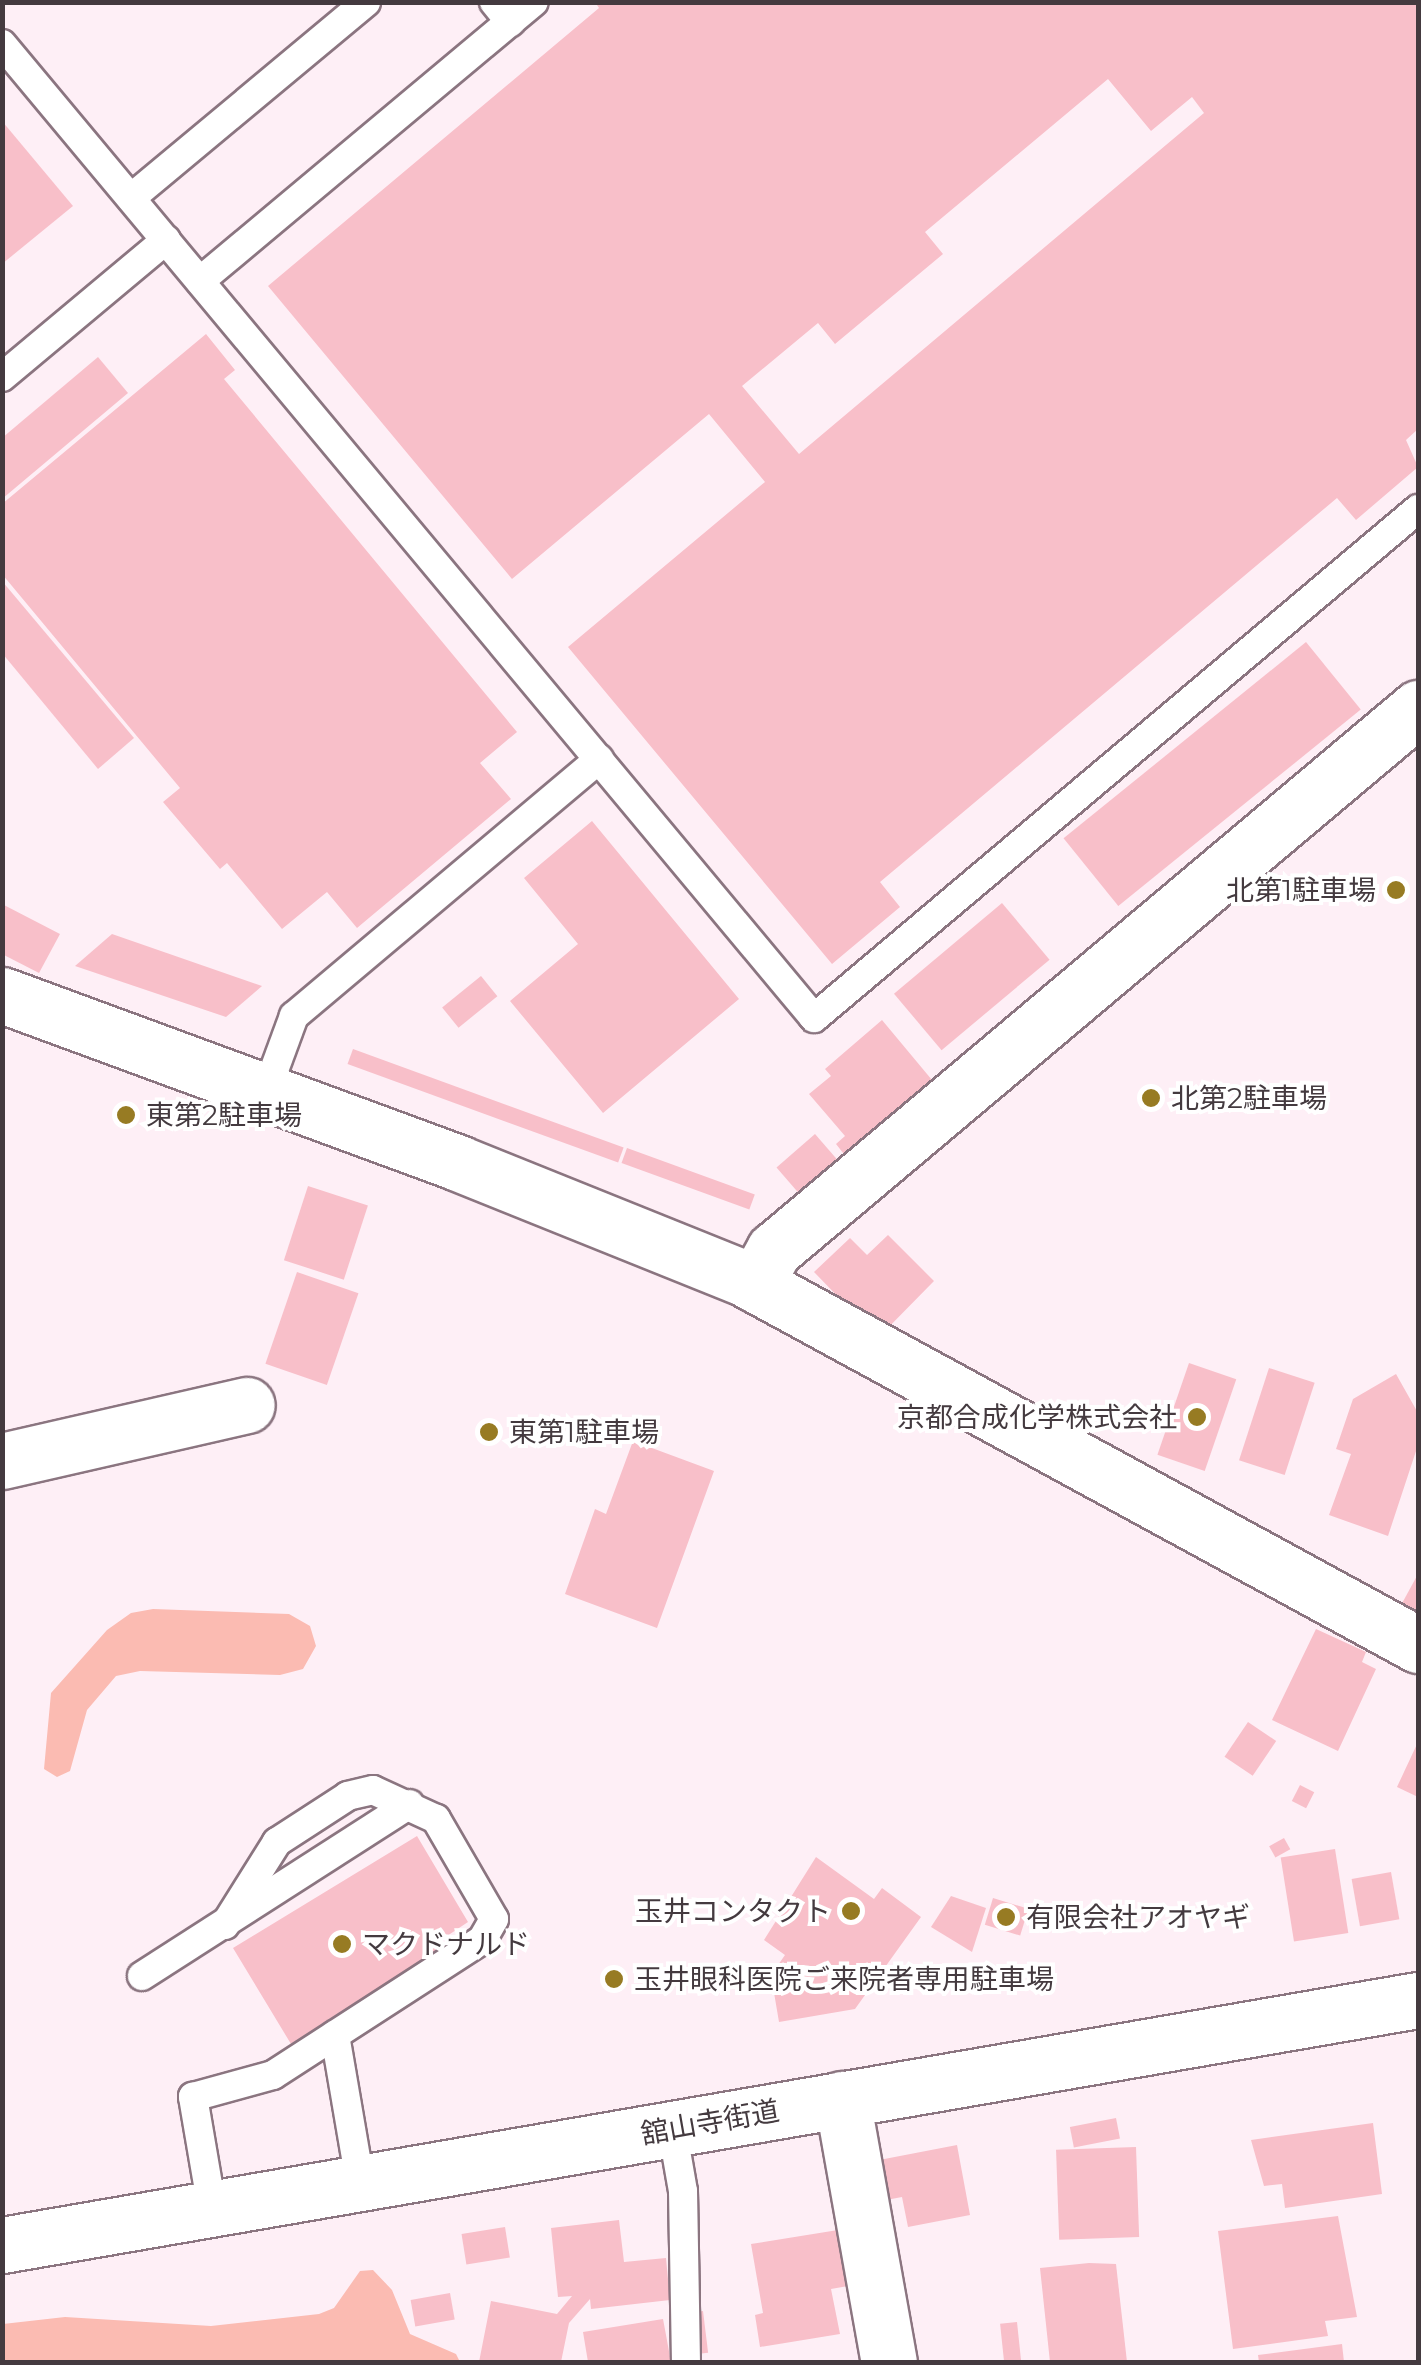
<!DOCTYPE html>
<html>
<head>
<meta charset="utf-8">
<style>
	body { margin:0 }
	#map { position:relative; width:1421px; height:2365px; overflow:hidden; background:#feeff6; font-family:Montserrat,"Noto Sans JP",sans-serif }
	div>[style] { position:absolute }
	[style*='--x'] { left:calc(var(--x)*1px); top:calc(var(--y)*1px); width:calc(var(--w)*1px); rotate:calc(var(--a)*1deg) }
	.green>* { inset:0; background:#fbbbb2 }
	.building>* { inset:0; background:#f8bfc9; transform-origin:0 0 }
	.roads { filter:drop-shadow(2px 0 #8b7580) drop-shadow(-2px 0 #8b7580) drop-shadow(0 2px #8b7580) drop-shadow(0 -2px #8b7580) }
	.lane>* { height:28px; margin:-14px; padding:0 14px; transform-origin:14px; border-radius:14px; background:#fff }
	.street>* { height:55px; margin:-27.5px; padding:0 27.5px; transform-origin:27.5px; border-radius:27.5px; background:#fff }
	.primary>* { height:55px; margin:-27.5px; padding:0 27.5px; transform-origin:27.5px; border-radius:27.5px; background:#fff }
	.dots>* { width:28px; height:28px; translate:-50% -50%; box-sizing:border-box; border:5px solid #fff; border-radius:50% }
	span { translate:-50% -50%; white-space:nowrap; text-align:center; line-height:1.15; -webkit-text-stroke:8px #fff; paint-order:stroke }
	.poi-label { font-size:28px; color:#443a3f }
	.right { translate:-100% -50%; text-align:right }
	.left { translate:0 -50%; text-align:left }
	.street-label { font-size:28px; color:#443a3f }
	.frame { position:absolute; inset:0; border:5px solid #443a3f; pointer-events:none }
</style>
</head>
<body>
<div id="map">
	<div class="green">
		<i style="clip-path:polygon(153px 1609px,289px 1614px,310px 1626px,316px 1646px,303px 1669px,280px 1675px,140px 1671px,116px 1676px,87px 1710px,70px 1771px,57px 1777px,44px 1769px,51px 1693px,107px 1630px,131px 1613px)"></i>
		<i style="clip-path:polygon(373px 2270px,392px 2290px,410px 2334px,456px 2354px,460px 2362px,3px 2362px,3px 2324px,65px 2317px,211px 2326px,319px 2314px,334px 2308px,360px 2271px)"></i>
	</div>
	<div class="building">
		<i style="clip-path:polygon(evenodd,595px 2px,1418px 2px,1418px 429px,1406px 440px,1418px 467px,1356px 520px,1337px 498px,880px 882px,900px 907px,832px 964px,568px 647px,765px 482px,709px 414px,512px 579px,268px 286px,599px 8px,595px 2px,1108px 79px,1151px 131px,1192px 97px,1204px 113px,799px 454px,742px 386px,818px 323px,835px 344px,943px 254px,925px 232px,1108px 79px)"></i>
		<i style="clip-path:polygon(2px 121px,73px 206px,2px 264px)"></i>
		<i style="clip-path:polygon(206px 334px,235px 370px,224px 379px,517px 732px,480px 763px,511px 799px,357px 928px,327px 892px,282px 929px,227px 863px,220px 869px,163px 802px,180px 788px,2px 574px,2px 504px)"></i>
		<i style="clip-path:polygon(98px 357px,128px 393px,2px 499px,2px 438px)"></i>
		<i style="clip-path:polygon(2px 581px,134px 738px,98px 769px,2px 653px)"></i>
		<i style="left:1306px;top:642px;width:87px;height:312px;rotate:51deg"></i>
		<i style="clip-path:polygon(592px 821px,739px 999px,603px 1113px,510px 1001px,578px 944px,524px 878px)"></i>
		<i style="left:1002px;top:903px;width:74px;height:141px;rotate:50deg"></i>
		<i style="clip-path:polygon(2px 904px,60px 934px,39px 973px,2px 954px)"></i>
		<i style="clip-path:polygon(112px 934px,262px 986px,226px 1017px,75px 966px)"></i>
		<i style="left:481px;top:976px;width:26px;height:50px;rotate:51deg"></i>
		<i style="clip-path:polygon(882px 1020px,932px 1080px,847px 1158px,836px 1144px,845px 1136px,809px 1094px,831px 1076px,825px 1069px)"></i>
		<i style="left:353px;top:1049px;width:288px;height:16px;rotate:20deg"></i>
		<i style="left:815px;top:1134px;width:38px;height:51px;rotate:49deg"></i>
		<i style="left:627px;top:1148px;width:136px;height:16px;rotate:20deg"></i>
		<i style="left:308px;top:1186px;width:63px;height:78px;rotate:18deg"></i>
		<i style="clip-path:polygon(888px 1235px,934px 1281px,878px 1338px,814px 1272px,850px 1238px,867px 1255px)"></i>
		<i style="left:297px;top:1272px;width:65px;height:97px;rotate:19deg"></i>
		<i style="left:1189px;top:1363px;width:50px;height:97px;rotate:19deg"></i>
		<i style="left:1269px;top:1368px;width:48px;height:97px;rotate:18deg"></i>
		<i style="clip-path:polygon(1396px 1374px,1418px 1413px,1418px 1445px,1388px 1536px,1329px 1515px,1351px 1454px,1336px 1449px,1353px 1399px)"></i>
		<i style="clip-path:polygon(633px 1441px,714px 1471px,657px 1628px,565px 1594px,595px 1509px,606px 1514px)"></i>
		<i style="clip-path:polygon(1418px 1574px,1418px 1618px,1400px 1607px)"></i>
		<i style="clip-path:polygon(1316px 1629px,1366px 1652px,1362px 1662px,1376px 1669px,1338px 1751px,1272px 1720px)"></i>
		<i style="left:1248px;top:1722px;width:34px;height:42px;rotate:34deg"></i>
		<i style="clip-path:polygon(1418px 1742px,1418px 1797px,1397px 1787px)"></i>
		<i style="left:1300px;top:1785px;width:16px;height:18px;rotate:27deg"></i>
		<i style="clip-path:polygon(417px 1836px,468px 1922px,441px 1940px,447px 1949px,291px 2044px,233px 1948px)"></i>
		<i style="left:1284px;top:1838px;width:13px;height:17px;rotate:61deg"></i>
		<i style="left:1335px;top:1849px;width:85px;height:55px;rotate:81deg"></i>
		<i style="clip-path:polygon(816px 1857px,874px 1899px,882px 1888px,921px 1917px,855px 2009px,779px 2022px,771px 1975px,785px 1955px,764px 1940px)"></i>
		<i style="left:1391px;top:1872px;width:48px;height:40px;rotate:80deg"></i>
		<i style="clip-path:polygon(951px 1896px,986px 1908px,972px 1952px,931px 1927px)"></i>
		<i style="left:993px;top:1898px;width:37px;height:28px;rotate:17deg"></i>
		<i style="left:1116px;top:2118px;width:21px;height:47px;rotate:79deg"></i>
		<i style="clip-path:polygon(1373px 2123px,1382px 2194px,1285px 2208px,1282px 2184px,1264px 2186px,1251px 2140px)"></i>
		<i style="clip-path:polygon(957px 2145px,970px 2215px,908px 2227px,902px 2197px,881px 2201px,874px 2161px)"></i>
		<i style="left:1136px;top:2147px;width:90px;height:80px;rotate:88deg"></i>
		<i style="clip-path:polygon(1338px 2216px,1357px 2317px,1325px 2321px,1328px 2336px,1233px 2349px,1218px 2231px)"></i>
		<i style="clip-path:polygon(619px 2220px,624px 2262px,666px 2258px,670px 2300px,591px 2309px,590px 2299px,569px 2323px,561px 2362px,479px 2362px,491px 2301px,557px 2314px,572px 2296px,558px 2297px,551px 2228px)"></i>
		<i style="left:505px;top:2227px;width:31px;height:44px;rotate:81deg"></i>
		<i style="clip-path:polygon(838px 2230px,848px 2286px,831px 2289px,840px 2334px,760px 2347px,755px 2315px,763px 2313px,751px 2244px)"></i>
		<i style="clip-path:polygon(1089px 2263px,1116px 2264px,1127px 2362px,1050px 2362px,1040px 2268px)"></i>
		<i style="left:450px;top:2293px;width:27px;height:40px;rotate:80deg"></i>
		<i style="left:703px;top:2311px;width:42px;height:11px;rotate:83deg"></i>
		<i style="clip-path:polygon(663px 2319px,671px 2362px,588px 2362px,583px 2332px)"></i>
		<i style="left:1017px;top:2322px;width:40px;height:17px;rotate:84deg"></i>
		<i style="clip-path:polygon(1342px 2344px,1344px 2362px,1259px 2362px,1258px 2355px)"></i>
	</div>
	<div class="roads">
		<div class="lane">
			<i style="--x:494;--y:2;--w:26;--a:51"></i>
			<i style="--x:2;--y:44;--w:1268;--a:50.18"></i>
			<i style="--x:814;--y:1018;--w:790;--a:-40.12"></i>
			<i style="--x:131;--y:198;--w:306;--a:-39.8"></i>
			<i style="--x:200;--y:281;--w:435;--a:-39.9"></i>
			<i style="--x:2;--y:377;--w:214;--a:-39.9"></i>
			<i style="--x:266;--y:1092;--w:81;--a:-69.8"></i>
			<i style="--x:294;--y:1016;--w:399;--a:-40.1"></i>
			<i style="--x:142;--y:1976;--w:318;--a:-32.7"></i>
			<i style="--x:335;--y:2035;--w:149;--a:80.3"></i>
			<i style="--x:672;--y:2128;--w:64;--a:80.1"></i>
			<i style="--x:683;--y:2191;--w:171;--a:89"></i>
			<i style="--x:212;--y:2208;--w:113;--a:-99.7"></i>
			<i style="--x:193;--y:2097;--w:83;--a:-15.4"></i>
			<i style="--x:273;--y:2075;--w:249;--a:-32.9"></i>
			<i style="--x:482;--y:1940;--w:24;--a:-60"></i>
			<i style="--x:494;--y:1919;--w:116;--a:-120.1"></i>
			<i style="--x:436;--y:1819;--w:69;--a:-155.3"></i>
			<i style="--x:373;--y:1790;--w:26;--a:167"></i>
			<i style="--x:348;--y:1796;--w:85;--a:147.1"></i>
			<i style="--x:277;--y:1842;--w:98;--a:122.1"></i>
		</div>
		<div class="street">
			<i style="--x:2;--y:995;--w:486;--a:20.2"></i>
			<i style="--x:458;--y:1163;--w:306;--a:21.9"></i>
			<i style="--x:742;--y:1277;--w:770;--a:28.56"></i>
			<i style="--x:755;--y:1284;--w:39;--a:-61"></i>
			<i style="--x:774;--y:1250;--w:842;--a:-40.08"></i>
			<i style="--x:2;--y:1461;--w:251;--a:-12.9"></i>
			<i style="--x:842;--y:2099;--w:267;--a:79.9"></i>
		</div>
		<div class="primary">
			<i style="--x:2;--y:2245;--w:1437;--a:-9.82"></i>
		</div>
	</div>
	<div class="dots">
		<i style="left:1396px;top:890px;background:#977b23"></i>
		<i style="left:1151px;top:1098px;background:#977b23"></i>
		<i style="left:126px;top:1115px;background:#977b23"></i>
		<i style="left:1197px;top:1417px;background:#977b23"></i>
		<i style="left:489px;top:1432px;background:#977b23"></i>
		<i style="left:851px;top:1911px;background:#977b23"></i>
		<i style="left:1006px;top:1917px;background:#977b23"></i>
		<i style="left:342px;top:1944px;background:#977b23"></i>
		<i style="left:614px;top:1979px;background:#977b23"></i>
	</div>
	<div class="poi-label">
		<span class="right" style="left:1376px;top:890px">北第1駐車場</span>
		<span class="left" style="left:1171px;top:1098px">北第2駐車場</span>
		<span class="left" style="left:146px;top:1115px">東第2駐車場</span>
		<span class="right" style="left:1177px;top:1417px">京都合成化学株式会社</span>
		<span class="left" style="left:509px;top:1432px">東第1駐車場</span>
		<span class="right" style="left:831px;top:1911px">玉井コンタクト</span>
		<span class="left" style="left:1026px;top:1917px">有限会社アオヤギ</span>
		<span class="left" style="left:362px;top:1944px">マクドナルド</span>
		<span class="left" style="left:634px;top:1979px">玉井眼科医院ご来院者専用駐車場</span>
	</div>
	<div class="street-label">
		<span style="left:710px;top:2122px;rotate:-10deg">舘山寺街道</span>
	</div>
	<div class="frame"></div>
</div>
</body>
</html>
